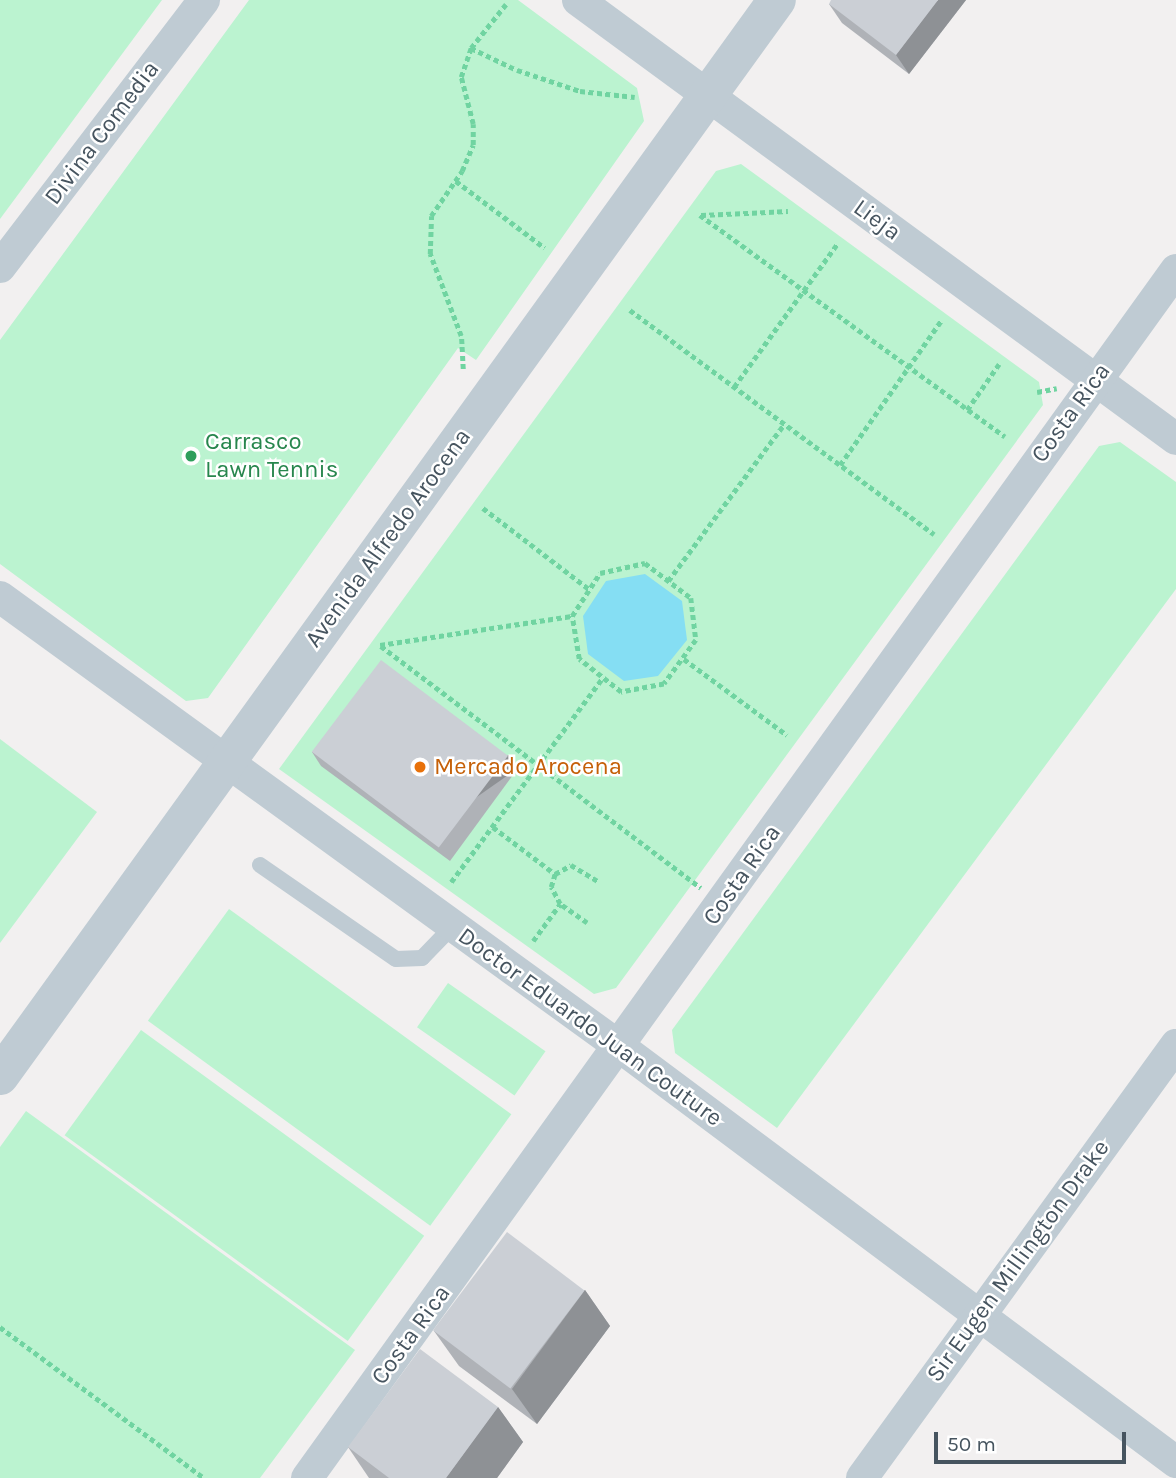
<!DOCTYPE html>
<html>
<head>
<meta charset="utf-8">
<style>
	body { margin:0 }
	#map { position:relative; width:1176px; height:1478px; overflow:hidden; background:#f2f0f0; font-family:Karla,sans-serif }
	div>[style] { position:absolute }
	[style*='--x'] { left:calc(var(--x)*1px); top:calc(var(--y)*1px); width:calc(var(--w)*1px); rotate:calc(var(--a)*1deg) }
	.green>* { inset:0; background:#bbf3d0; transform-origin:0 0 }
	.water>* { inset:0; background:#85def3 }
	.path>* { height:4.5px; margin-top:-2.25px; transform-origin:0; background:repeating-linear-gradient(90deg,#70d4a1 0 5px,transparent 0 8.5px) }
	.service>* { height:16px; margin:-8px; padding:0 8px; transform-origin:8px; border-radius:8px; background:#bfcbd3 }
	.minor>* { height:32px; margin:-16px; padding:0 16px; transform-origin:16px; border-radius:16px; background:#bfcbd3 }
	.tertiary>* { height:38px; margin:-19px; padding:0 19px; transform-origin:19px; border-radius:19px; background:#bfcbd3 }
	.wall>* { inset:0; background:#afb2b7 }
	.shaded-wall>* { inset:0; background:#8e9195; transform-origin:0 0 }
	.building>* { inset:0; background:#cbcfd5; transform-origin:0 0 }
	.dots>* { width:19px; height:19px; translate:-50% -50%; box-sizing:border-box; border:4px solid #fff; border-radius:50% }
	span { translate:-50% -50%; white-space:nowrap; text-align:center; line-height:1.15; -webkit-text-stroke:5px #fff; paint-order:stroke }
	.street-label { font-size:24px; color:#46545f }
	.leisure-label { font-size:24px; color:#27864d }
	.left { translate:0 -50%; text-align:left }
	.food-label { font-size:24px; color:#c56008 }
	.scale { position:absolute; left:934px; top:1432px; width:192px; height:32px; box-sizing:border-box; border:4px solid #46545f; border-top:0; padding-left:9px; font-size:21px; line-height:24px; white-space:nowrap; color:#46545f; -webkit-text-stroke:5px #fff; paint-order:stroke }
</style>
</head>
<body>
<div id="map">
	<div class="green">
		<i style="clip-path:polygon(0 0,162px 0,0 219px)"></i>
		<i style="clip-path:polygon(249px 0,518px 0,637px 88px,644px 121px,476px 360px,458px 348px,208px 698px,186px 701px,0 564px,0 340px)"></i>
		<i style="clip-path:polygon(741px 164px,1039px 382px,1043px 405px,616px 988px,594px 994px,279px 769px,716px 171px)"></i>
		<i style="clip-path:polygon(1120px 442px,1176px 482px,1176px 589px,777px 1128px,675px 1053px,672px 1030px,1099px 446px)"></i>
		<i style="clip-path:polygon(0 739px,97px 812px,0 943px)"></i>
		<i style="left:229px;top:909px;width:349px;height:138px;rotate:36deg"></i>
		<i style="left:448px;top:983px;width:119px;height:54px;rotate:35deg"></i>
		<i style="left:141px;top:1030px;width:350px;height:130px;rotate:36deg"></i>
		<i style="clip-path:polygon(26px 1111px,355px 1350px,260px 1478px,0 1478px,0 1147px)"></i>
	</div>
	<div class="water">
		<i style="clip-path:polygon(645px 574px,682px 601px,687px 640px,658px 676px,624px 681px,588px 654px,583px 616px,606px 581px)"></i>
	</div>
	<div class="path">
		<i style="--x:471;--y:48;--w:51;--a:25.6"></i>
		<i style="--x:517;--y:70;--w:66;--a:18.4"></i>
		<i style="--x:580;--y:91;--w:55;--a:6.2"></i>
		<i style="--x:456;--y:181;--w:111;--a:37"></i>
		<i style="--x:700;--y:215;--w:377;--a:36"></i>
		<i style="--x:701;--y:215;--w:87;--a:-2.6"></i>
		<i style="--x:630;--y:310;--w:378;--a:36.4"></i>
		<i style="--x:463;--y:369;--w:33;--a:-93"></i>
		<i style="--x:461;--y:336;--w:88;--a:-110.7"></i>
		<i style="--x:430;--y:254;--w:38;--a:-88"></i>
		<i style="--x:431;--y:216;--w:55;--a:-55.4"></i>
		<i style="--x:462;--y:171;--w:28;--a:-67"></i>
		<i style="--x:473;--y:145;--w:21;--a:-90"></i>
		<i style="--x:473;--y:124;--w:49;--a:-104.3"></i>
		<i style="--x:461;--y:77;--w:31;--a:-71"></i>
		<i style="--x:471;--y:48;--w:56;--a:-51.5"></i>
		<i style="--x:734;--y:387;--w:176;--a:-54.2"></i>
		<i style="--x:1037;--y:392;--w:20;--a:-11"></i>
		<i style="--x:967;--y:410;--w:56;--a:-55.2"></i>
		<i style="--x:840;--y:465;--w:176;--a:-55"></i>
		<i style="--x:483;--y:508;--w:133;--a:37.4"></i>
		<i style="--x:668;--y:581;--w:195;--a:-53.5"></i>
		<i style="--x:380;--y:645;--w:194;--a:-8.6"></i>
		<i style="--x:572;--y:616;--w:51;--a:-56.9"></i>
		<i style="--x:600;--y:573;--w:46;--a:-12.5"></i>
		<i style="--x:645;--y:563;--w:58;--a:37.3"></i>
		<i style="--x:691;--y:598;--w:42;--a:83.2"></i>
		<i style="--x:696;--y:640;--w:54;--a:126"></i>
		<i style="--x:664;--y:684;--w:44;--a:169.5"></i>
		<i style="--x:621;--y:692;--w:53;--a:-141.8"></i>
		<i style="--x:579;--y:659;--w:44;--a:-99.2"></i>
		<i style="--x:381;--y:646;--w:401;--a:37.1"></i>
		<i style="--x:684;--y:659;--w:128;--a:36.4"></i>
		<i style="--x:493;--y:827;--w:78;--a:37.2"></i>
		<i style="--x:451;--y:882;--w:255;--a:-53.4"></i>
		<i style="--x:587;--y:923;--w:33;--a:-145"></i>
		<i style="--x:560;--y:904;--w:19;--a:-118"></i>
		<i style="--x:551;--y:887;--w:14;--a:-73"></i>
		<i style="--x:555;--y:874;--w:18;--a:-29"></i>
		<i style="--x:571;--y:865;--w:31;--a:31"></i>
		<i style="--x:533;--y:941;--w:46;--a:-53.9"></i>
		<i style="--x:0;--y:1327;--w:254;--a:36.5"></i>
	</div>
	<div class="service">
		<i style="--x:260;--y:865;--w:165;--a:34.7"></i>
		<i style="--x:396;--y:959;--w:26;--a:-2"></i>
		<i style="--x:422;--y:958;--w:45;--a:-45.9"></i>
	</div>
	<div class="minor">
		<i style="--x:578;--y:0;--w:742;--a:36.28"></i>
		<i style="--x:0;--y:267;--w:336;--a:-52.6"></i>
		<i style="--x:0;--y:597;--w:766;--a:35.97"></i>
		<i style="--x:620;--y:1047;--w:694;--a:36.74"></i>
		<i style="--x:307;--y:1478;--w:1488;--a:-54.27"></i>
		<i style="--x:862;--y:1478;--w:535;--a:-54.05"></i>
	</div>
	<div class="tertiary">
		<i style="--x:0;--y:1076;--w:1327;--a:-54.17"></i>
	</div>
	<div class="wall">
		<i style="clip-path:polygon(966px 0,909px 74px,842px 23px,829px 4px)"></i>
		<i style="clip-path:polygon(312px 752px,509px 755px,518px 768px,450px 861px,321px 766px)"></i>
		<i style="clip-path:polygon(585px 1290px,610px 1326px,537px 1424px,459px 1366px,434px 1331px)"></i>
		<i style="clip-path:polygon(498px 1407px,523px 1442px,497px 1478px,369px 1478px,348px 1447px)"></i>
	</div>
	<div class="shaded-wall">
		<i style="clip-path:polygon(938px 0,966px 0,909px 74px,896px 55px)"></i>
		<i style="left:509px;top:755px;width:16px;height:114px;rotate:55deg"></i>
		<i style="clip-path:polygon(585px 1290px,610px 1326px,537px 1424px,512px 1389px)"></i>
		<i style="clip-path:polygon(498px 1407px,523px 1442px,497px 1478px,446px 1478px)"></i>
	</div>
	<div class="building">
		<i style="clip-path:polygon(831px 0,938px 0,896px 55px,829px 4px)"></i>
		<i style="left:381px;top:660px;width:159px;height:115px;rotate:37deg"></i>
		<i style="left:507px;top:1232px;width:97px;height:123px;rotate:37deg"></i>
		<i style="clip-path:polygon(420px 1349px,498px 1407px,446px 1478px,389px 1478px,348px 1447px)"></i>
	</div>
	<div class="dots">
		<i style="left:191px;top:456px;background:#2e9e5b"></i>
		<i style="left:420px;top:767px;background:#e8710a"></i>
	</div>
	<div class="street-label">
		<span style="left:102px;top:133px;rotate:-53deg">Divina Comedia</span>
		<span style="left:877px;top:220px;rotate:36deg">Lieja</span>
		<span style="left:1071px;top:413px;rotate:-54deg">Costa Rica</span>
		<span style="left:388px;top:538px;rotate:-54deg">Avenida Alfredo Arocena</span>
		<span style="left:742px;top:875px;rotate:-55deg">Costa Rica</span>
		<span style="left:590px;top:1027px;rotate:36deg">Doctor Eduardo Juan Couture</span>
		<span style="left:1018px;top:1261px;rotate:-54deg">Sir Eugen Millington Drake</span>
		<span style="left:411px;top:1335px;rotate:-54deg">Costa Rica</span>
	</div>
	<div class="leisure-label">
		<span class="left" style="left:205px;top:456px">Carrasco<br>Lawn Tennis</span>
	</div>
	<div class="food-label">
		<span class="left" style="left:434px;top:767px">Mercado Arocena</span>
	</div>
	<div class="scale">50 m</div>
</div>
</body>
</html>
